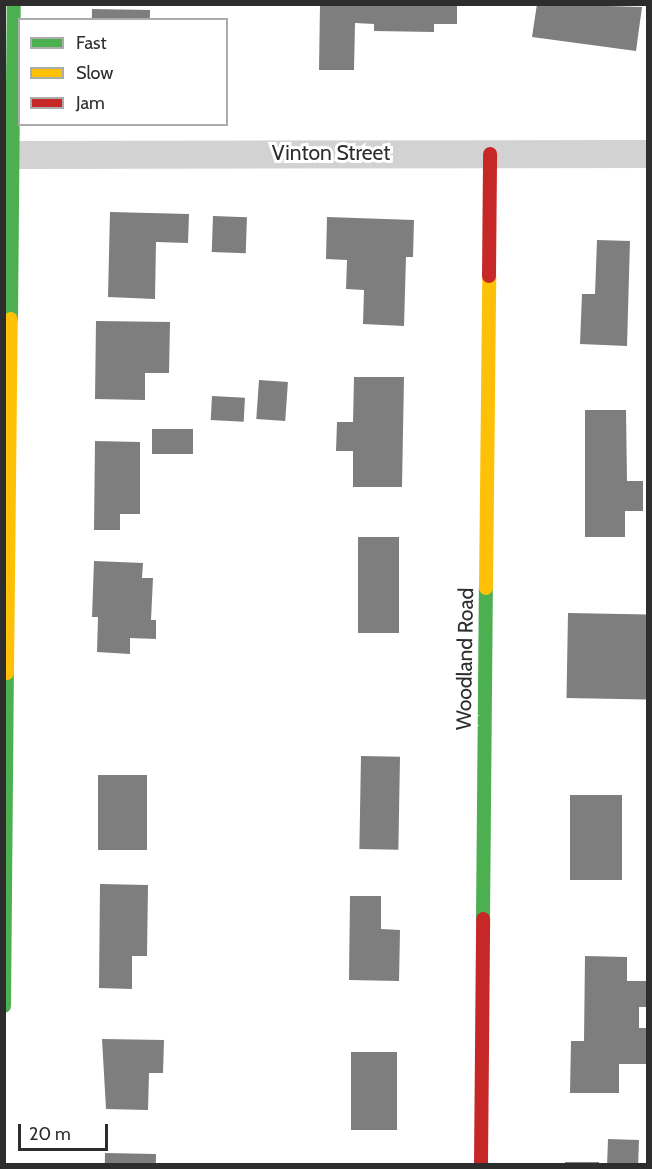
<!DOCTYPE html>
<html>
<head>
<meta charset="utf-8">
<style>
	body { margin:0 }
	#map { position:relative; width:652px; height:1169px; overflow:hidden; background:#fff; font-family:Cabin,sans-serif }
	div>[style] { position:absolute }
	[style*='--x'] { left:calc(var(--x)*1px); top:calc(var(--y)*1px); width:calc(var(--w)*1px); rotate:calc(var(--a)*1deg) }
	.building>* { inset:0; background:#7e7e7e; transform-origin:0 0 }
	.street>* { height:28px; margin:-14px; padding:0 14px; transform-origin:14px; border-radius:14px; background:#d2d2d2 }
	.fast>* { height:14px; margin:-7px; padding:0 7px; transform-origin:7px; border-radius:7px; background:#4caf50 }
	.slow>* { height:14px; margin:-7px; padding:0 7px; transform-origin:7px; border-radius:7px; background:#ffc107 }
	.jam>* { height:14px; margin:-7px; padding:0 7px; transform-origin:7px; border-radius:7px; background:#c62828 }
	span { translate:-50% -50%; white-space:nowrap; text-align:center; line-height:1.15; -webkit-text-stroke:6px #fff; paint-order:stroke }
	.street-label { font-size:21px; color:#2d2d2d }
	.frame { position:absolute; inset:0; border:6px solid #2d2d2d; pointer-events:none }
	.legend { position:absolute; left:18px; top:18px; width:210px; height:108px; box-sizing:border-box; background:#fff; border:2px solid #ababab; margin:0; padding:8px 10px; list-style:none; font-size:18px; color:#2d2d2d }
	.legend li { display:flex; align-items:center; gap:12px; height:30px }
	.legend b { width:30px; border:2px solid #ababab }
	.scale { position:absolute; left:18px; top:1124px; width:90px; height:27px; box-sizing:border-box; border:3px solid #2d2d2d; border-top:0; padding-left:8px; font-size:18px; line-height:21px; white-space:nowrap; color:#2d2d2d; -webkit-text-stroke:4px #fff; paint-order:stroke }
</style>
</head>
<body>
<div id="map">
	<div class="building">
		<i style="clip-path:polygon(320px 4px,457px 4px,457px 24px,434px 24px,434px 32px,374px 31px,374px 24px,355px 23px,354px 70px,319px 70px)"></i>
		<i style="clip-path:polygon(537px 4px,642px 7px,636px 51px,532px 37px)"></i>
		<i style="left:92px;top:9px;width:58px;height:11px;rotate:1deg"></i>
		<i style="clip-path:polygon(110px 212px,189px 214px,188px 243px,156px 242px,155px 299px,108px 297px)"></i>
		<i style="left:213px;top:216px;width:34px;height:36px;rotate:2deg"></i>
		<i style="clip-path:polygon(327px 217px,414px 220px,413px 257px,406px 257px,404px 326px,363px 324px,364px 290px,346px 289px,347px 260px,326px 259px)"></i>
		<i style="clip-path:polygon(597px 240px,630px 241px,627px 346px,580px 344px,582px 294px,595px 294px)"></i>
		<i style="clip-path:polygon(96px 321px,170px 322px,169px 373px,145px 373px,145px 400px,95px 399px)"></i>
		<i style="clip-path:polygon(354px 377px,404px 377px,402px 487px,353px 487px,353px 451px,336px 451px,337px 422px,353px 422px)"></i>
		<i style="left:259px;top:380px;width:29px;height:39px;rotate:4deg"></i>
		<i style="left:212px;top:396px;width:33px;height:24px;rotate:3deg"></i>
		<i style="clip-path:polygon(585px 410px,626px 410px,627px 481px,643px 481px,643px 511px,625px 511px,625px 537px,585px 537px)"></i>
		<i style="left:152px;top:429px;width:41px;height:25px"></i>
		<i style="clip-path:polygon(95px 441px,140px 442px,140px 514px,120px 514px,120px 530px,94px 530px)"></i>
		<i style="left:358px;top:537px;width:41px;height:96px"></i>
		<i style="clip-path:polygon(94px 561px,143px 563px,142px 578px,153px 578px,151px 620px,156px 620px,156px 639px,130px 638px,130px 654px,97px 652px,98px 617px,92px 617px)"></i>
		<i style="left:568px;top:613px;width:80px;height:85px;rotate:1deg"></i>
		<i style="left:361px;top:756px;width:39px;height:93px;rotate:1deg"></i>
		<i style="left:98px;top:775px;width:49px;height:75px"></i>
		<i style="left:570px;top:795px;width:52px;height:85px"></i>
		<i style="clip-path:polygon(100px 884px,148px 885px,147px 956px,132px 956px,132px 989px,99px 988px)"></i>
		<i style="clip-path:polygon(350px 896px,381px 896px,381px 929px,400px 930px,399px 981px,349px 980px)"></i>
		<i style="clip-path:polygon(585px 956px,627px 957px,627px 981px,648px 981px,648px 1007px,639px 1007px,639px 1028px,648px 1028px,648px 1064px,619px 1064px,619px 1093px,570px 1093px,571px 1041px,584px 1041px)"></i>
		<i style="clip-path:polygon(102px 1039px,164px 1040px,163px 1073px,149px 1073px,148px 1110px,106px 1109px)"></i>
		<i style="left:351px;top:1052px;width:46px;height:78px"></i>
		<i style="left:608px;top:1139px;width:31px;height:25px;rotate:2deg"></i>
		<i style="left:105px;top:1153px;width:51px;height:11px;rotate:1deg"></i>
		<i style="left:565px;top:1162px;width:34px;height:2px"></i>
	</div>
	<div class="street">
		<i style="--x:14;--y:155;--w:634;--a:-0.09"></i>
	</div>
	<div class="fast">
		<i style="--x:11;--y:319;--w:315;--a:-89.5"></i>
		<i style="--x:483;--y:919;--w:331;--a:-89.5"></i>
		<i style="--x:4;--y:1006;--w:333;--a:-89.5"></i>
	</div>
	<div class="slow">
		<i style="--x:486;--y:588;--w:312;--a:-89.4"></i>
		<i style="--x:7;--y:673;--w:354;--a:-89.4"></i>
	</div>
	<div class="jam">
		<i style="--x:489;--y:276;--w:122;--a:-89.5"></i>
		<i style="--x:481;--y:1164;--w:245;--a:-89.5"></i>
	</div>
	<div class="street-label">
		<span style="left:331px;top:153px">Vinton Street</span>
		<span style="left:465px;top:659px;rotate:-89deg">Woodland Road</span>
	</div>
	<div class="frame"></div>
	<ul class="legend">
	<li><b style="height:8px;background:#4caf50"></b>Fast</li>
	<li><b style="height:8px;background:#ffc107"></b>Slow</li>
	<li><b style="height:8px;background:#c62828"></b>Jam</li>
	</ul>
	<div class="scale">20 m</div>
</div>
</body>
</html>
